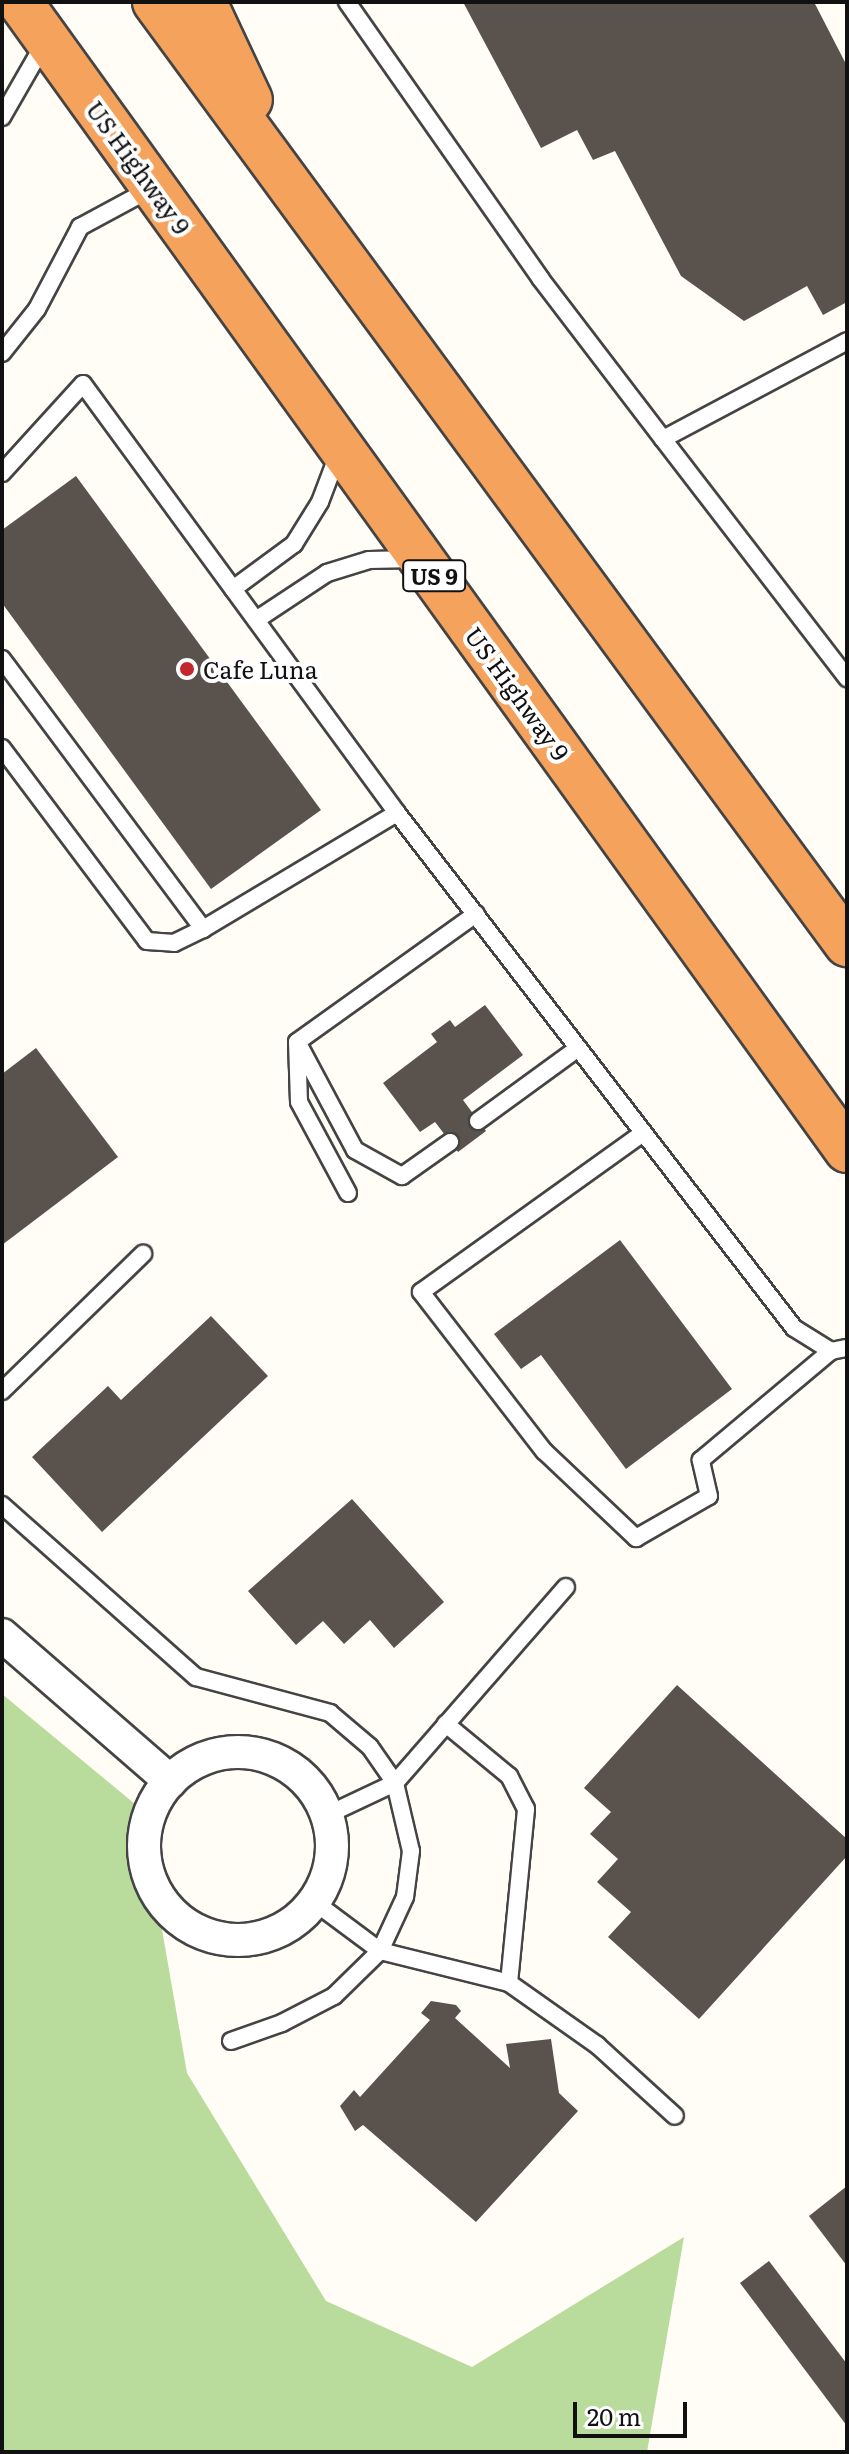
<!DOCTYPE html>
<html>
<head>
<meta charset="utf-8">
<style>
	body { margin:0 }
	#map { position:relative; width:849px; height:2454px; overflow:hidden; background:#fffdf5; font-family:Literata,serif }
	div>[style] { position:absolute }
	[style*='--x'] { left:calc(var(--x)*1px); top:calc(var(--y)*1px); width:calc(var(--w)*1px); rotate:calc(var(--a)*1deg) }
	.forest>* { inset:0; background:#b9dc9c }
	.building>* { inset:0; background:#5a524d }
	.roads { filter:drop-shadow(2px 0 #444) drop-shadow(-2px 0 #444) drop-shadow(0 2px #444) drop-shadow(0 -2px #444) }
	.lane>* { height:16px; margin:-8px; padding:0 8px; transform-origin:8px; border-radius:8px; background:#fff }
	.street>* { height:32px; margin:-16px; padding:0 16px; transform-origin:16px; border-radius:16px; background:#fff }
	.street>.ring { margin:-16px; padding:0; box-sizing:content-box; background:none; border:32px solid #fff; border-radius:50% }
	.highway>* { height:44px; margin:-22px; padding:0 22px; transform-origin:22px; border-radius:22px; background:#f5a25d }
	.dots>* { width:22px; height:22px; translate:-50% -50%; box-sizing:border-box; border:4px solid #fff; border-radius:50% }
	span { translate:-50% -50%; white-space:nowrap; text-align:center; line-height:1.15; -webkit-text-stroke:8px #fff; paint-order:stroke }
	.shield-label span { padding:2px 6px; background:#fff; border:2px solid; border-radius:6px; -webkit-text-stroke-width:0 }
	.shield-label { font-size:22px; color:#111; font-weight:700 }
	.street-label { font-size:24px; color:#111 }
	.poi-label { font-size:24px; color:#111 }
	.left { translate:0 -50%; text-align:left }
	.frame { position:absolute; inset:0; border:4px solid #111; pointer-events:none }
	.scale { position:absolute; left:573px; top:2402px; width:114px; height:36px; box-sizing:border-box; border:4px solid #111; border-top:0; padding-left:10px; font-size:24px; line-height:28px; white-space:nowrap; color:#111; -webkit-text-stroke:6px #fff; paint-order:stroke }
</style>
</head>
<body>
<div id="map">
	<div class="forest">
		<i style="clip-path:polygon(2px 1694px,141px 1809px,187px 2073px,326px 2301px,472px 2367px,684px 2237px,647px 2452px,2px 2452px)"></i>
	</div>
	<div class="building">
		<i style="clip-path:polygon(463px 2px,814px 2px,847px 66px,847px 302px,823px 315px,807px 286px,744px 321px,681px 276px,615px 151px,593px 160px,577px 130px,541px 148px)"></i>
		<i style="clip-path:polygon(76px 476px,321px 810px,211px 889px,2px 603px,2px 530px)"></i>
		<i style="clip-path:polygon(485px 1005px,523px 1055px,463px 1100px,486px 1131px,458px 1152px,435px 1122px,420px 1132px,383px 1083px,437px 1042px,431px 1034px,450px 1020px,455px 1027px)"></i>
		<i style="clip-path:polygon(36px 1048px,118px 1157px,2px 1245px,2px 1074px)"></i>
		<i style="clip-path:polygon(620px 1240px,732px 1389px,626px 1469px,541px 1355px,521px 1369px,494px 1334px)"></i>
		<i style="clip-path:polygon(211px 1316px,268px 1376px,102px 1532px,32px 1457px,108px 1386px,121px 1400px)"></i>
		<i style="clip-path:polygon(352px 1499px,444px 1602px,394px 1648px,370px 1620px,344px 1644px,323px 1621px,296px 1645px,248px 1591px)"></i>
		<i style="clip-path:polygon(677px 1685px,847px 1839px,847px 1856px,699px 2019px,608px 1937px,631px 1912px,597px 1882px,618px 1859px,590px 1834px,611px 1812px,584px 1788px)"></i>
		<i style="clip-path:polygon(431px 2001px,456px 2005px,461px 2011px,455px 2018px,510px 2068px,506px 2044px,551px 2039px,559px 2093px,578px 2111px,476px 2222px,363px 2125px,355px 2131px,340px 2106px,354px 2090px,360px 2097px,430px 2020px,421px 2013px)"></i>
		<i style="clip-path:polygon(847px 2186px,847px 2266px,809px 2216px)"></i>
		<i style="clip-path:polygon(769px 2261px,847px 2364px,847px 2426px,740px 2283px)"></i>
	</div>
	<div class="roads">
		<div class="lane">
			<i style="--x:347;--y:2;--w:337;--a:55"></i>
			<i style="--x:540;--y:278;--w:203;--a:52.6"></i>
			<i style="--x:663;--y:439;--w:208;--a:-28"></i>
			<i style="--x:2;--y:117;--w:84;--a:-60.1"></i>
			<i style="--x:2;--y:353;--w:56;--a:-51.5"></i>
			<i style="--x:37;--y:309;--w:93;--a:-62.3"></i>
			<i style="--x:80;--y:227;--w:82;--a:-28.4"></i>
			<i style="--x:663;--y:439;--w:302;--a:52.4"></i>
			<i style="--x:2;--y:473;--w:120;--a:-47.7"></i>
			<i style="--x:83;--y:384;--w:532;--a:53.8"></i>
			<i style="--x:397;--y:813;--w:650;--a:52.37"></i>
			<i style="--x:794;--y:1328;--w:44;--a:31.9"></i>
			<i style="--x:831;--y:1351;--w:16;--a:-11"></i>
			<i style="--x:233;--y:589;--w:76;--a:-36.4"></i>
			<i style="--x:294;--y:544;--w:49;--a:-58.2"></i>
			<i style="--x:320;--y:502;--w:53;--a:-69.2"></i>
			<i style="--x:256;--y:620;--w:85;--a:-33.5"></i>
			<i style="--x:327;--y:573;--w:44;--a:-17.2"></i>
			<i style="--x:369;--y:560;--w:46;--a:-1.2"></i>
			<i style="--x:2;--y:659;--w:337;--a:53.3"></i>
			<i style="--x:2;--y:748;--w:241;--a:53.1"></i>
			<i style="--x:147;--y:941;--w:27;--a:4"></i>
			<i style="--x:174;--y:943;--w:32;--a:-26"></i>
			<i style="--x:203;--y:929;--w:226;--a:-30.9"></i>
			<i style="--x:300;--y:1047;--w:117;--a:61.9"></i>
			<i style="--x:355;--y:1150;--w:54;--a:29"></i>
			<i style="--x:402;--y:1176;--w:59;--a:-35.3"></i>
			<i style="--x:478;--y:1121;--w:124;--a:-36.1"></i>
			<i style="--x:643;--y:1133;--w:273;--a:144.4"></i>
			<i style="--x:421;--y:1292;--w:201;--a:52.3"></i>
			<i style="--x:544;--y:1451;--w:127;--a:43.4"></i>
			<i style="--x:636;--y:1538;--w:84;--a:-29.9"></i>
			<i style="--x:709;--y:1496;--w:37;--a:-103"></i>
			<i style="--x:701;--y:1460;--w:170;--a:-40"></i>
			<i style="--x:348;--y:1193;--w:103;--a:-118.3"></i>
			<i style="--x:299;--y:1102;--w:60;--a:-91.9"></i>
			<i style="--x:297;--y:1042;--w:220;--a:-35.6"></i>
			<i style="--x:2;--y:1391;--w:197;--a:-44.2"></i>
			<i style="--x:2;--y:1505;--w:259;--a:41.6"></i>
			<i style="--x:196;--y:1677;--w:139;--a:15"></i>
			<i style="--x:330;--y:1713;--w:52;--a:40.4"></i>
			<i style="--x:370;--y:1747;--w:44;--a:55.2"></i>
			<i style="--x:395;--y:1783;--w:70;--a:76.8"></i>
			<i style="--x:411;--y:1851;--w:46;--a:97.4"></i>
			<i style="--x:405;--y:1897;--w:60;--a:114.8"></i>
			<i style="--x:380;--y:1951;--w:64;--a:135.6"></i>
			<i style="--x:334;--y:1996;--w:59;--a:152.6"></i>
			<i style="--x:282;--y:2023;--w:54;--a:160.6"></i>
			<i style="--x:327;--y:1815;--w:75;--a:-25.2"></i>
			<i style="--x:395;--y:1783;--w:260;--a:-48.9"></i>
			<i style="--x:313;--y:1901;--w:84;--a:36.7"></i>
			<i style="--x:380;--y:1951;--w:133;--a:13.9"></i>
			<i style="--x:509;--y:1983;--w:175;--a:-84.4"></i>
			<i style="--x:526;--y:1809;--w:37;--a:-117"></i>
			<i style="--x:509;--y:1776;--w:82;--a:-140.5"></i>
			<i style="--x:509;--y:1983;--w:108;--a:35.2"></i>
			<i style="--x:597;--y:2045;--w:105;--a:42.3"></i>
		</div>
		<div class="street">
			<i style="--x:2;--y:1635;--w:223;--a:41"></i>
			<i class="ring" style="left:144px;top:1752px;width:156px;height:156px"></i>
		</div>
		<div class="highway">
			<i style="--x:20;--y:2;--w:1415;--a:54.23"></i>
			<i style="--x:155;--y:2;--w:1169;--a:53.7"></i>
			<i style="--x:204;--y:2;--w:108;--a:64.9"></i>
		</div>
	</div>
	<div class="dots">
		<i style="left:187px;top:669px;background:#c4262e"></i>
	</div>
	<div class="shield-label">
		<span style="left:434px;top:576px">US 9</span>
	</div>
	<div class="street-label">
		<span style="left:139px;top:167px;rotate:54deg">US Highway 9</span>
		<span style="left:518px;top:693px;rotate:54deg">US Highway 9</span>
	</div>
	<div class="poi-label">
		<span class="left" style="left:203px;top:669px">Cafe Luna</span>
	</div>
	<div class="frame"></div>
	<div class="scale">20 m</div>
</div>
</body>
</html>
